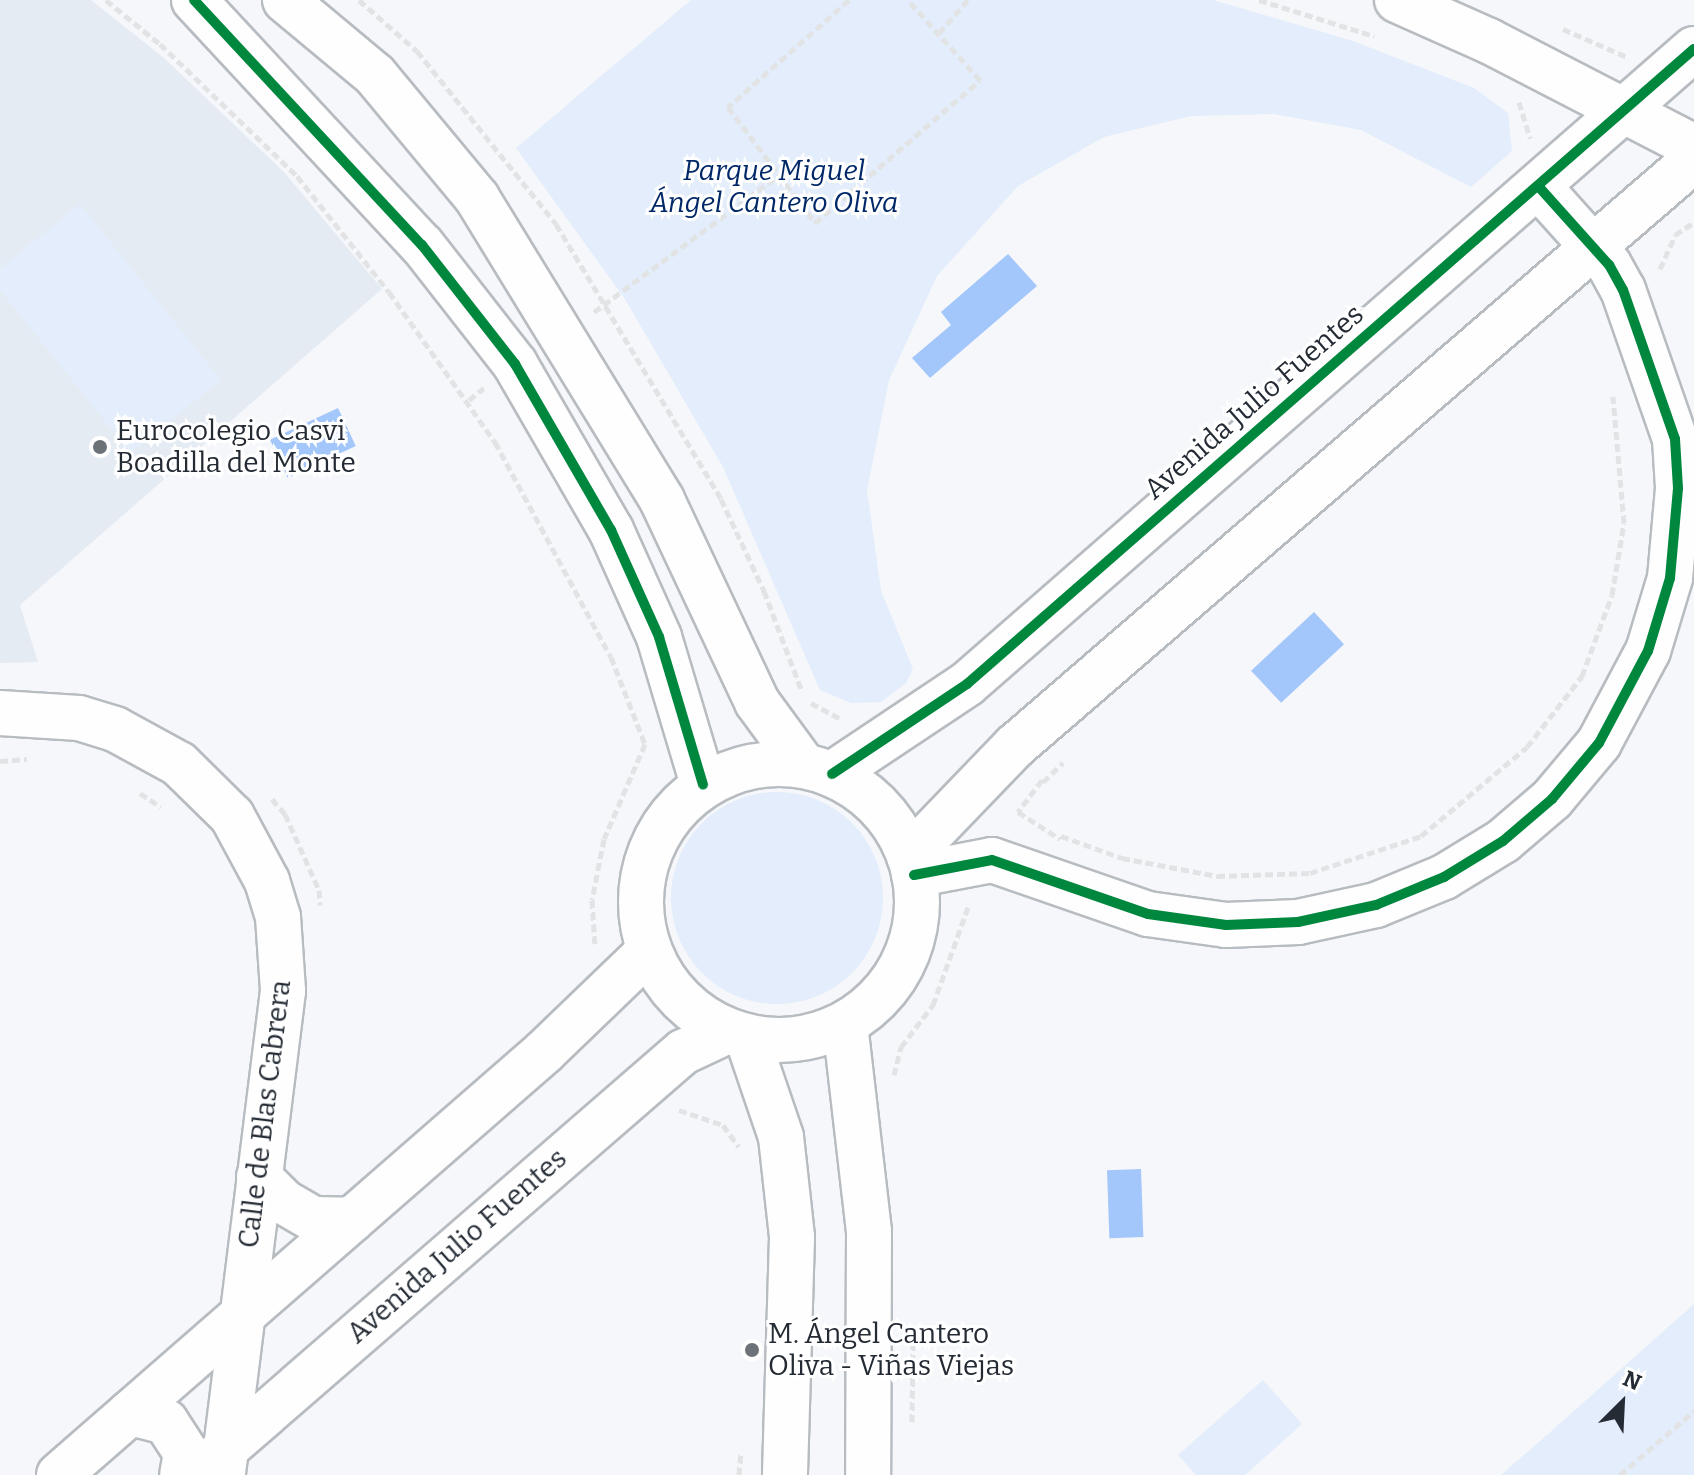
<!DOCTYPE html>
<html>
<head>
<meta charset="utf-8">
<style>
	body { margin:0 }
	#map { position:relative; width:1694px; height:1475px; overflow:hidden; background:#f5f7fa; font-family:Bitter,serif }
	div>[style] { position:absolute }
	[style*='--x'] { left:calc(var(--x)*1px); top:calc(var(--y)*1px); width:calc(var(--w)*1px); rotate:calc(var(--a)*1deg) }
	.built>* { inset:0; background:#e5ebf3 }
	.green>* { inset:0; background:#e3edfb }
	.round { border-radius:50% }
	.water>* { inset:0; background:#a3c6fb; transform-origin:0 0 }
	.path>* { height:5px; margin-top:-2.5px; transform-origin:0; background:repeating-linear-gradient(90deg,#e2e3e4 0 8px,transparent 0 12px) }
	.roads { filter:drop-shadow(2px 0 #b7bcc1) drop-shadow(-2px 0 #b7bcc1) drop-shadow(0 2px #b7bcc1) drop-shadow(0 -2px #b7bcc1) }
	.minor>* { height:44px; margin:-22px; padding:0 22px; transform-origin:22px; border-radius:22px; background:#fefefe }
	.minor>.ring { margin:-22px; padding:0; box-sizing:content-box; background:none; border:44px solid #fefefe; border-radius:50% }
	.cycleway>* { height:10px; margin:-5px; padding:0 5px; transform-origin:5px; border-radius:5px; background:#00873e }
	.dots>* { width:22px; height:22px; translate:-50% -50%; box-sizing:border-box; border:4px solid #fff; border-radius:50% }
	span { translate:-50% -50%; white-space:nowrap; text-align:center; line-height:1.15; -webkit-text-stroke:6px #fff; paint-order:stroke }
	.park-label { font-size:28px; color:#002868; font-style:italic }
	.street-label { font-size:28px; color:#242b34 }
	.poi-label { font-size:28px; color:#242b34 }
	.left { translate:0 -50%; text-align:left }
	.north { position:absolute; left:1582px; top:1363px; width:80px; height:80px; -webkit-text-stroke:6px #fff; paint-order:stroke; rotate:24deg; font-size:22px; font-weight:700; line-height:32px; text-align:center; color:#242b34 }
	.north::after { content:''; display:block; margin:auto; width:28px; height:36px; background:#242b34; clip-path:polygon(50% 0,100% 100%,50% 72%,0 100%) }
</style>
</head>
<body>
<div id="map">
	<div class="built">
		<i style="clip-path:polygon(0 0,91px 0,164px 58px,284px 172px,382px 289px,20px 605px,38px 662px,0 663px)"></i>
	</div>
	<div class="green">
		<i style="clip-path:polygon(691px 0,1213px 0,1353px 41px,1474px 88px,1508px 113px,1512px 151px,1471px 187px,1361px 130px,1274px 114px,1191px 116px,1104px 137px,1018px 186px,937px 276px,889px 380px,867px 490px,881px 591px,913px 669px,906px 683px,881px 702px,851px 703px,820px 690px,723px 467px,625px 299px,516px 148px)"></i>
		<i style="clip-path:polygon(80px 204px,221px 380px,130px 453px,0 290px,0 268px)"></i>
		<i class="round" style="left:671px;top:792px;width:212px;height:212px"></i>
		<i style="clip-path:polygon(1694px 1304px,1694px 1475px,1501px 1475px,1547px 1435px)"></i>
		<i style="clip-path:polygon(1263px 1380px,1302px 1424px,1245px 1475px,1196px 1475px,1178px 1455px)"></i>
	</div>
	<div class="water">
		<i style="clip-path:polygon(1008px 254px,1037px 286px,930px 378px,912px 358px,951px 325px,941px 312px)"></i>
		<i style="left:338px;top:408px;width:42px;height:75px;rotate:65deg"></i>
		<i style="left:1314px;top:612px;width:44px;height:86px;rotate:47deg"></i>
		<i style="left:1141px;top:1169px;width:68px;height:34px;rotate:88deg"></i>
	</div>
	<div class="path">
		<i style="--x:106;--y:0;--w:70;--a:39.2"></i>
		<i style="--x:160;--y:44;--w:190;--a:43.9"></i>
		<i style="--x:297;--y:176;--w:148;--a:51.6"></i>
		<i style="--x:389;--y:292;--w:184;--a:54.8"></i>
		<i style="--x:495;--y:442;--w:244;--a:61.7"></i>
		<i style="--x:611;--y:657;--w:93;--a:68.7"></i>
		<i style="--x:645;--y:744;--w:103;--a:113.3"></i>
		<i style="--x:604;--y:839;--w:62;--a:101.1"></i>
		<i style="--x:592;--y:900;--w:47;--a:86.3"></i>
		<i style="--x:359;--y:0;--w:77;--a:41.3"></i>
		<i style="--x:417;--y:51;--w:222;--a:51.2"></i>
		<i style="--x:556;--y:224;--w:321;--a:59"></i>
		<i style="--x:721;--y:499;--w:102;--a:64.9"></i>
		<i style="--x:764;--y:591;--w:105;--a:69.3"></i>
		<i style="--x:849;--y:0;--w:162;--a:138.5"></i>
		<i style="--x:728;--y:107;--w:145;--a:53.1"></i>
		<i style="--x:815;--y:223;--w:218;--a:-40.9"></i>
		<i style="--x:980;--y:80;--w:108;--a:-132"></i>
		<i style="--x:1259;--y:0;--w:121;--a:17.4"></i>
		<i style="--x:1563;--y:29;--w:70;--a:23.6"></i>
		<i style="--x:939;--y:33;--w:44;--a:-48.7"></i>
		<i style="--x:1519;--y:102;--w:38;--a:73"></i>
		<i style="--x:1660;--y:269;--w:37;--a:-66"></i>
		<i style="--x:1675;--y:235;--w:23;--a:-34"></i>
		<i style="--x:594;--y:312;--w:229;--a:-36.5"></i>
		<i style="--x:469;--y:400;--w:19;--a:-39"></i>
		<i style="--x:811;--y:703;--w:34;--a:28"></i>
		<i style="--x:0;--y:761;--w:27;--a:-4"></i>
		<i style="--x:1042;--y:780;--w:40;--a:127"></i>
		<i style="--x:1018;--y:812;--w:50;--a:32.7"></i>
		<i style="--x:1043;--y:782;--w:28;--a:-44"></i>
		<i style="--x:140;--y:793;--w:25;--a:34"></i>
		<i style="--x:272;--y:799;--w:20;--a:49"></i>
		<i style="--x:285;--y:814;--w:83;--a:65.9"></i>
		<i style="--x:319;--y:890;--w:15;--a:86"></i>
		<i style="--x:1061;--y:836;--w:65;--a:19.8"></i>
		<i style="--x:1122;--y:858;--w:97;--a:10.7"></i>
		<i style="--x:1217;--y:876;--w:93;--a:-1.8"></i>
		<i style="--x:1310;--y:873;--w:117;--a:-18.4"></i>
		<i style="--x:1421;--y:836;--w:138;--a:-40"></i>
		<i style="--x:1527;--y:747;--w:90;--a:-52.2"></i>
		<i style="--x:1582;--y:676;--w:86;--a:-69.7"></i>
		<i style="--x:1612;--y:595;--w:73;--a:-80.5"></i>
		<i style="--x:1624;--y:523;--w:127;--a:-95"></i>
		<i style="--x:894;--y:1075;--w:29;--a:-76"></i>
		<i style="--x:901;--y:1047;--w:53;--a:-52.7"></i>
		<i style="--x:933;--y:1005;--w:104;--a:-70.3"></i>
		<i style="--x:679;--y:1110;--w:46;--a:18.8"></i>
		<i style="--x:723;--y:1125;--w:27;--a:54"></i>
		<i style="--x:912;--y:1422;--w:82;--a:-89.3"></i>
		<i style="--x:739;--y:1475;--w:23;--a:-85"></i>
		<i style="--x:1620;--y:1475;--w:98;--a:-40.9"></i>
	</div>
	<div class="roads">
		<div class="minor">
			<i style="--x:194;--y:0;--w:335;--a:47.1"></i>
			<i style="--x:422;--y:245;--w:151;--a:52"></i>
			<i style="--x:515;--y:364;--w:192;--a:60"></i>
			<i style="--x:611;--y:530;--w:117;--a:65.8"></i>
			<i style="--x:659;--y:637;--w:154;--a:73.4"></i>
			<i style="--x:285;--y:0;--w:117;--a:39.8"></i>
			<i style="--x:375;--y:75;--w:160;--a:50.3"></i>
			<i style="--x:477;--y:198;--w:354;--a:58.5"></i>
			<i style="--x:662;--y:500;--w:223;--a:64.8"></i>
			<i style="--x:757;--y:702;--w:79;--a:53.7"></i>
			<i style="--x:1397;--y:0;--w:101;--a:24"></i>
			<i style="--x:1489;--y:41;--w:231;--a:27.3"></i>
			<i style="--x:0;--y:713;--w:79;--a:3.6"></i>
			<i style="--x:79;--y:718;--w:38;--a:17"></i>
			<i style="--x:115;--y:729;--w:73;--a:28.7"></i>
			<i style="--x:179;--y:764;--w:74;--a:44.5"></i>
			<i style="--x:232;--y:816;--w:74;--a:61.7"></i>
			<i style="--x:267;--y:881;--w:38;--a:73"></i>
			<i style="--x:278;--y:917;--w:74;--a:86.1"></i>
			<i style="--x:283;--y:991;--w:488;--a:97.1"></i>
			<i class="ring" style="left:641px;top:764px;width:232px;height:232px"></i>
			<i style="--x:832;--y:774;--w:162;--a:-33.7"></i>
			<i style="--x:967;--y:684;--w:965;--a:-41.14"></i>
			<i style="--x:909;--y:856;--w:153;--a:-46.1"></i>
			<i style="--x:1015;--y:746;--w:897;--a:-40.8"></i>
			<i style="--x:914;--y:875;--w:79;--a:-10.9"></i>
			<i style="--x:992;--y:860;--w:165;--a:19.1"></i>
			<i style="--x:1148;--y:914;--w:79;--a:8"></i>
			<i style="--x:1226;--y:925;--w:72;--a:-2.4"></i>
			<i style="--x:1298;--y:922;--w:80;--a:-12.3"></i>
			<i style="--x:1376;--y:905;--w:74;--a:-22.4"></i>
			<i style="--x:1444;--y:877;--w:69;--a:-31.4"></i>
			<i style="--x:1503;--y:841;--w:65;--a:-40.6"></i>
			<i style="--x:1552;--y:799;--w:73;--a:-50"></i>
			<i style="--x:1599;--y:743;--w:104;--a:-62"></i>
			<i style="--x:1648;--y:651;--w:76;--a:-73.2"></i>
			<i style="--x:1670;--y:578;--w:90;--a:-84.9"></i>
			<i style="--x:1678;--y:488;--w:49;--a:-93.5"></i>
			<i style="--x:1675;--y:439;--w:158;--a:-109.2"></i>
			<i style="--x:1623;--y:290;--w:29;--a:-119"></i>
			<i style="--x:1609;--y:265;--w:106;--a:-131.9"></i>
			<i style="--x:845;--y:1024;--w:209;--a:83.4"></i>
			<i style="--x:869;--y:1232;--w:243;--a:90.2"></i>
			<i style="--x:747;--y:1037;--w:106;--a:71.2"></i>
			<i style="--x:781;--y:1137;--w:101;--a:83.7"></i>
			<i style="--x:792;--y:1237;--w:238;--a:91.7"></i>
			<i style="--x:259;--y:1177;--w:35;--a:45"></i>
			<i style="--x:284;--y:1202;--w:34;--a:30"></i>
			<i style="--x:313;--y:1219;--w:39;--a:1"></i>
			<i style="--x:130;--y:1413;--w:37;--a:14"></i>
			<i style="--x:166;--y:1422;--w:37;--a:57"></i>
			<i style="--x:186;--y:1453;--w:22;--a:100"></i>
			<i style="--x:215;--y:1458;--w:620;--a:-40.94"></i>
			<i style="--x:683;--y:1052;--w:50;--a:-25"></i>
			<i style="--x:59;--y:1475;--w:644;--a:-41.09"></i>
			<i style="--x:544;--y:1052;--w:146;--a:-43.9"></i>
		</div>
	</div>
	<div class="cycleway">
		<i style="--x:194;--y:0;--w:335;--a:47.1"></i>
		<i style="--x:422;--y:245;--w:151;--a:52"></i>
		<i style="--x:515;--y:364;--w:192;--a:60"></i>
		<i style="--x:611;--y:530;--w:117;--a:65.8"></i>
		<i style="--x:659;--y:637;--w:154;--a:73.4"></i>
		<i style="--x:832;--y:774;--w:162;--a:-33.7"></i>
		<i style="--x:967;--y:684;--w:965;--a:-41.14"></i>
		<i style="--x:914;--y:875;--w:79;--a:-10.9"></i>
		<i style="--x:992;--y:860;--w:165;--a:19.1"></i>
		<i style="--x:1148;--y:914;--w:79;--a:8"></i>
		<i style="--x:1226;--y:925;--w:72;--a:-2.4"></i>
		<i style="--x:1298;--y:922;--w:80;--a:-12.3"></i>
		<i style="--x:1376;--y:905;--w:74;--a:-22.4"></i>
		<i style="--x:1444;--y:877;--w:69;--a:-31.4"></i>
		<i style="--x:1503;--y:841;--w:65;--a:-40.6"></i>
		<i style="--x:1552;--y:799;--w:73;--a:-50"></i>
		<i style="--x:1599;--y:743;--w:104;--a:-62"></i>
		<i style="--x:1648;--y:651;--w:76;--a:-73.2"></i>
		<i style="--x:1670;--y:578;--w:90;--a:-84.9"></i>
		<i style="--x:1678;--y:488;--w:49;--a:-93.5"></i>
		<i style="--x:1675;--y:439;--w:158;--a:-109.2"></i>
		<i style="--x:1623;--y:290;--w:29;--a:-119"></i>
		<i style="--x:1609;--y:265;--w:106;--a:-131.9"></i>
	</div>
	<div class="dots">
		<i style="left:100px;top:447px;background:#6d7279"></i>
		<i style="left:752px;top:1350px;background:#6d7279"></i>
	</div>
	<div class="park-label">
		<span style="left:774px;top:187px">Parque Miguel<br>Ángel Cantero Oliva</span>
	</div>
	<div class="street-label">
		<span style="left:1254px;top:402px;rotate:-41deg">Avenida Julio Fuentes</span>
		<span style="left:265px;top:1114px;rotate:-83deg">Calle de Blas Cabrera</span>
		<span style="left:457px;top:1246px;rotate:-41deg">Avenida Julio Fuentes</span>
	</div>
	<div class="poi-label">
		<span class="left" style="left:116px;top:447px">Eurocolegio Casvi<br>Boadilla del Monte</span>
		<span class="left" style="left:768px;top:1350px">M. Ángel Cantero<br>Oliva - Viñas Viejas</span>
	</div>
	<div class="north">N</div>
</div>
</body>
</html>
